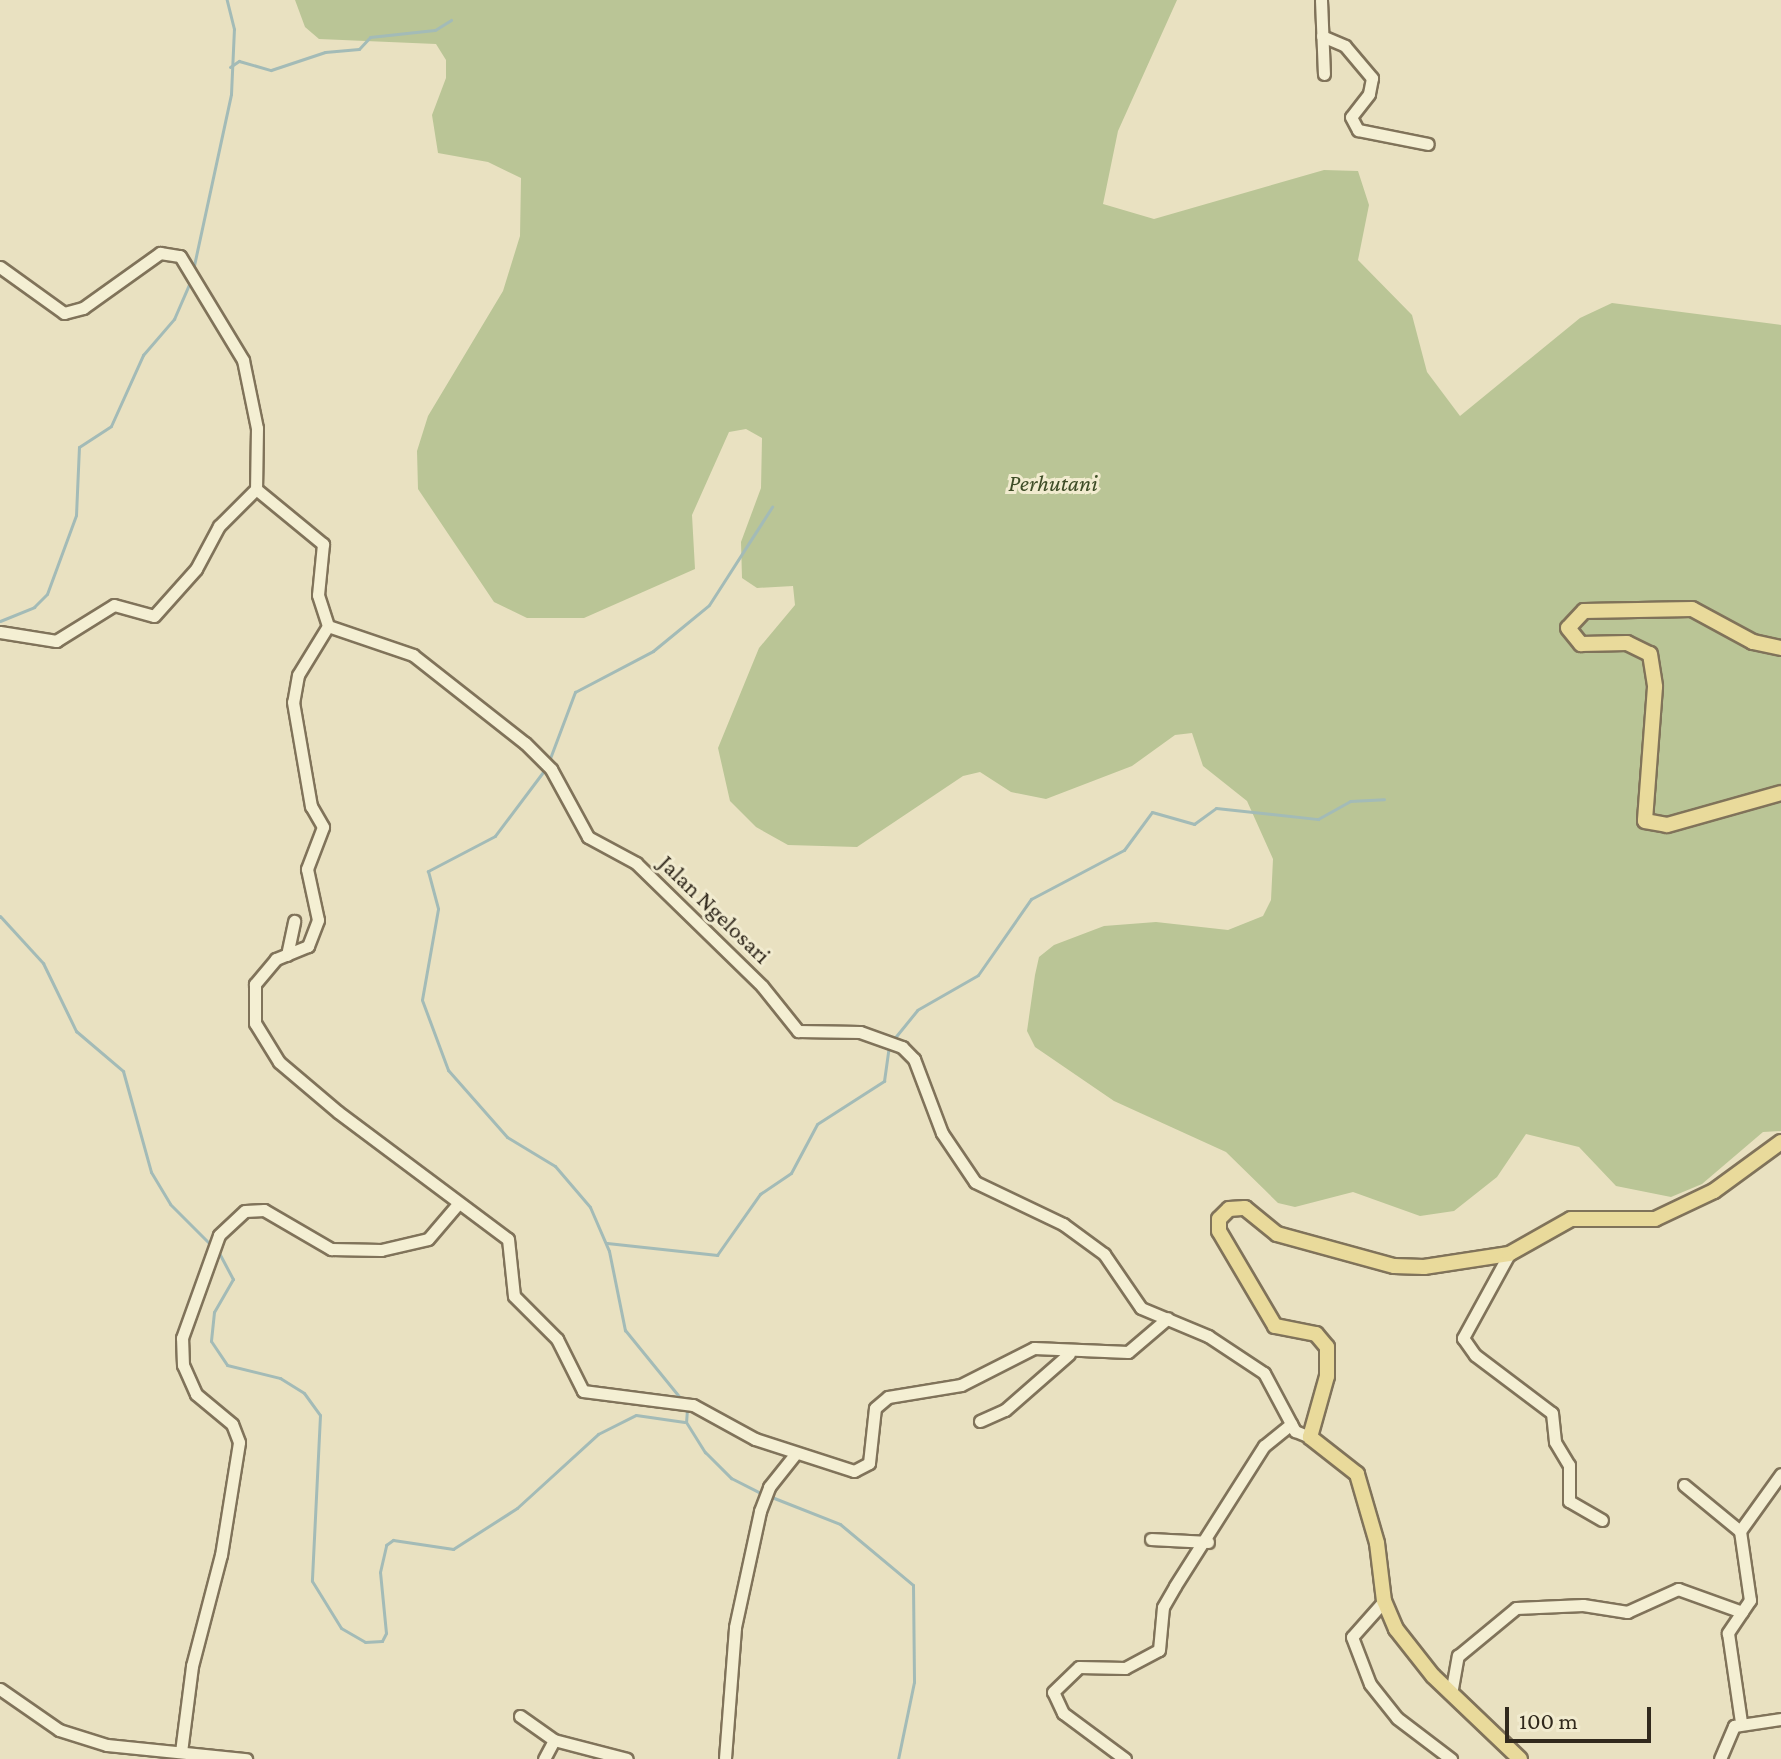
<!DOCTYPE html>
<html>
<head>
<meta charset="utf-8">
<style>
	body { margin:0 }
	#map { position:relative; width:1781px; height:1759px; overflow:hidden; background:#e9e1c1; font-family:"Crimson Pro",serif }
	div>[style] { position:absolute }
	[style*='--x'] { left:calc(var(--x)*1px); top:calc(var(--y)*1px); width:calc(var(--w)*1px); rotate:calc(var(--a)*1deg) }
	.green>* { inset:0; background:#bac596 }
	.stream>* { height:3px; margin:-1.5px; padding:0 1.5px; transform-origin:1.5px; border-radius:1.5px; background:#a3bbb7 }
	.roads { filter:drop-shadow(2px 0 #80735a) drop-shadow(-2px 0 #80735a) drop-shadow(0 2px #80735a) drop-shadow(0 -2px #80735a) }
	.minor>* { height:11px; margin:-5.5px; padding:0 5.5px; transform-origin:5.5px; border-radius:5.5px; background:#f4efd3 }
	.major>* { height:14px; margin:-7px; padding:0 7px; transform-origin:7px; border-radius:7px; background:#e9da9b }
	span { translate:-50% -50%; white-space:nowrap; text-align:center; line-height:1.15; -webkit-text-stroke:6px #f1ebcf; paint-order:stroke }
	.park-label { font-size:24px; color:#3d4c26; font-style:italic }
	.street-label { font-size:24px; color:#31291d }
	.scale { position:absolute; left:1505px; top:1707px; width:146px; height:36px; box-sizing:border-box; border:4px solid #31291d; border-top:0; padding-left:10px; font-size:24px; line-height:28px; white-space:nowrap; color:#31291d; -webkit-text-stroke:6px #f1ebcf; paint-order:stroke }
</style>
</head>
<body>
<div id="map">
	<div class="green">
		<i style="clip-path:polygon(295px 0,1177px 0,1118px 131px,1103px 204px,1154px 219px,1324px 170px,1358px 171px,1369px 205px,1358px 260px,1412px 315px,1427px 372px,1460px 416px,1580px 318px,1612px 303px,1781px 325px,1781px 1131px,1763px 1132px,1702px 1184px,1671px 1197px,1616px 1186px,1579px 1147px,1526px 1134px,1497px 1177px,1454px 1211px,1420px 1216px,1353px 1192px,1295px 1207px,1278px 1203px,1226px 1152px,1114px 1101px,1035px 1047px,1027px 1031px,1035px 975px,1039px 957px,1054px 945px,1104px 926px,1156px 922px,1228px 930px,1263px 916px,1271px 900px,1273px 859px,1247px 801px,1203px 766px,1192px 733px,1175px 735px,1132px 766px,1046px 799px,1011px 792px,980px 772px,963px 776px,857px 847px,788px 845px,756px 827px,730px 801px,718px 748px,759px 648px,795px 605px,793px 586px,757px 588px,742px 578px,741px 542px,761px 488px,762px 438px,746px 429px,729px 432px,692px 515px,695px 569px,584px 618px,527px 618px,494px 602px,418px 489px,417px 451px,428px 416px,503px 291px,520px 236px,521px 178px,488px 162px,438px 153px,432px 115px,446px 78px,446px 60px,436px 44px,319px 39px,305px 27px)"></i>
	</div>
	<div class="stream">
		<i style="--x:230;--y:67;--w:11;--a:-34"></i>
		<i style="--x:239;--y:61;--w:33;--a:16"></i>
		<i style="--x:271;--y:70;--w:57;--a:-18.4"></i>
		<i style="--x:325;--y:52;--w:34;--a:-5"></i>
		<i style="--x:359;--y:49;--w:16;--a:-47"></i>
		<i style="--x:370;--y:37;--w:65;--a:-6.1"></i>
		<i style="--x:435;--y:30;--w:19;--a:-32"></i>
		<i style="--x:193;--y:270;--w:180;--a:-77.8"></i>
		<i style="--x:231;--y:94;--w:65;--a:-87.4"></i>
		<i style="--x:234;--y:29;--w:30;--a:-104"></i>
		<i style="--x:0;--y:621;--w:37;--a:-22"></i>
		<i style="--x:34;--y:607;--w:18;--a:-45"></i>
		<i style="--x:47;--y:594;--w:84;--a:-69.8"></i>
		<i style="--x:76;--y:515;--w:68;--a:-87.5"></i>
		<i style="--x:79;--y:447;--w:38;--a:-33"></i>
		<i style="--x:111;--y:426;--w:78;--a:-65.7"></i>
		<i style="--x:143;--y:355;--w:48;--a:-49.3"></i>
		<i style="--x:174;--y:319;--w:40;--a:-66.6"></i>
		<i style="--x:549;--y:761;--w:74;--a:-69.4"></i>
		<i style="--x:575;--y:692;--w:88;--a:-27.7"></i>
		<i style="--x:653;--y:651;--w:72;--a:-39.4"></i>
		<i style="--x:709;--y:605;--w:117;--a:-57.3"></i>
		<i style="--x:546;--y:768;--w:85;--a:126.9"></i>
		<i style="--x:495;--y:836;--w:76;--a:152.4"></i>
		<i style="--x:428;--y:871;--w:39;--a:75"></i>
		<i style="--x:438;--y:909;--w:92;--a:100"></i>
		<i style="--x:422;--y:1000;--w:75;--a:69.6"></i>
		<i style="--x:448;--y:1070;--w:89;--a:48.6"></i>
		<i style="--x:507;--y:1137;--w:56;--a:31.1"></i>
		<i style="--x:555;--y:1166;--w:54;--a:49.5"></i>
		<i style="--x:590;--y:1207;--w:48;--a:66.6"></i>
		<i style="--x:609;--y:1251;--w:81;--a:78.6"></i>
		<i style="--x:625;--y:1330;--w:89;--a:50.9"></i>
		<i style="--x:0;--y:916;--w:64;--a:47.5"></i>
		<i style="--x:43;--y:963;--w:76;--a:64.1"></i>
		<i style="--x:76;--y:1031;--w:62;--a:40.4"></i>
		<i style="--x:123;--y:1071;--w:105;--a:74.5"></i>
		<i style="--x:151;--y:1172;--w:37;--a:59"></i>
		<i style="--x:170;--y:1204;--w:59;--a:45"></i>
		<i style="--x:893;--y:1040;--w:38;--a:-51"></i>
		<i style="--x:917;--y:1010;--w:70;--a:-29.8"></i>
		<i style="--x:978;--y:975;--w:93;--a:-55.1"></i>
		<i style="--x:1031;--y:899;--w:105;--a:-27.8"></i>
		<i style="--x:1124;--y:850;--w:47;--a:-53.6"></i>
		<i style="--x:1152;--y:812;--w:44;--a:15.9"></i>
		<i style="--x:1194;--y:824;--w:27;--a:-36"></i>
		<i style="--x:1216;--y:808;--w:103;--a:6.2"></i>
		<i style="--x:1318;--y:819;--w:37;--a:-29"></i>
		<i style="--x:1350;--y:801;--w:34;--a:-3"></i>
		<i style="--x:607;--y:1243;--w:111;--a:6.2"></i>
		<i style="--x:717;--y:1255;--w:75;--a:-54.8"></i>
		<i style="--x:760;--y:1194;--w:37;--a:-34"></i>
		<i style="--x:791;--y:1173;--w:55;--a:-62"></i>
		<i style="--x:817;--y:1124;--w:80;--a:-32.7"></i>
		<i style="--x:884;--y:1081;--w:34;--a:-82"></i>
		<i style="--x:218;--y:1251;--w:32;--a:62"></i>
		<i style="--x:233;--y:1279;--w:38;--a:120"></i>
		<i style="--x:214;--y:1312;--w:29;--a:96"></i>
		<i style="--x:211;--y:1341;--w:29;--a:56"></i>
		<i style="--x:227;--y:1365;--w:55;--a:13.8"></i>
		<i style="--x:280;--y:1378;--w:28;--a:32"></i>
		<i style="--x:304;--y:1393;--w:27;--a:54"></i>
		<i style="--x:320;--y:1415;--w:166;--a:92.8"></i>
		<i style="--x:312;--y:1581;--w:55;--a:58.3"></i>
		<i style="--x:341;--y:1628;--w:28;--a:30"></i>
		<i style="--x:365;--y:1642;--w:17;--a:-3"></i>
		<i style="--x:382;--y:1641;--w:9;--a:-63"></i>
		<i style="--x:386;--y:1633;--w:61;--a:-95.6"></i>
		<i style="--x:380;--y:1572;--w:28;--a:-77"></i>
		<i style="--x:386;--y:1545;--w:9;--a:-36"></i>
		<i style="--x:393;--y:1540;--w:61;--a:8.5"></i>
		<i style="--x:453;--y:1549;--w:76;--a:-32.6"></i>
		<i style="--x:517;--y:1508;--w:110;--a:-42.4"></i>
		<i style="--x:598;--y:1434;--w:42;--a:-26.6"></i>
		<i style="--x:636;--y:1415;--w:49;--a:8.1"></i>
		<i style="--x:687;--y:1409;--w:13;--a:94"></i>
		<i style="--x:686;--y:1422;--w:36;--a:58"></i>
		<i style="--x:705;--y:1452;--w:37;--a:45"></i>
		<i style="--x:731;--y:1478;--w:34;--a:27"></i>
		<i style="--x:769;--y:1496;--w:76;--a:21.5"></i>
		<i style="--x:840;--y:1524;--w:95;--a:39.9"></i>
		<i style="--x:913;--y:1585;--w:97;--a:89.4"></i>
		<i style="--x:914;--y:1682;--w:79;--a:101.7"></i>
	</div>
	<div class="roads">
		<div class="minor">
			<i style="--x:1321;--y:0;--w:74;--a:87.7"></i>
			<i style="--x:1322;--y:36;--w:25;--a:23"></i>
			<i style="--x:1345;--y:46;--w:42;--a:49.8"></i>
			<i style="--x:1372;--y:78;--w:16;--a:101"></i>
			<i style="--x:1369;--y:94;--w:29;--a:128"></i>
			<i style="--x:1351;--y:117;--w:15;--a:62"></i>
			<i style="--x:1358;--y:130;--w:71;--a:11.3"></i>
			<i style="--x:0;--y:267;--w:79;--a:35.7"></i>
			<i style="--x:64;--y:313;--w:20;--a:-15"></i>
			<i style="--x:83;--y:308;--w:95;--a:-35.5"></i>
			<i style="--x:160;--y:253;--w:20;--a:9"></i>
			<i style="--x:180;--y:256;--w:122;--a:58.8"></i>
			<i style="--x:243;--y:360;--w:69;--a:78.4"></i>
			<i style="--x:257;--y:428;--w:61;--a:90.9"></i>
			<i style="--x:256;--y:489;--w:87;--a:39.4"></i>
			<i style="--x:323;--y:544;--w:51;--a:95.6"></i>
			<i style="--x:318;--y:595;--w:33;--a:72"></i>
			<i style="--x:328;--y:626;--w:90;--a:18.8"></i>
			<i style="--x:413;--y:655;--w:142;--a:38.2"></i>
			<i style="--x:525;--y:743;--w:37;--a:45"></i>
			<i style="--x:551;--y:769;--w:77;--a:61.4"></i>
			<i style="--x:588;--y:837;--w:55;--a:28.4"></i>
			<i style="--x:636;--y:863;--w:176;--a:44.3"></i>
			<i style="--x:762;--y:986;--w:58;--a:51.3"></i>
			<i style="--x:798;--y:1031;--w:62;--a:0.9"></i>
			<i style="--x:860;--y:1032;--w:45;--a:19.7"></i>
			<i style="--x:902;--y:1047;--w:17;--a:45"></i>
			<i style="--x:914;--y:1059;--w:79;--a:69.3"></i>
			<i style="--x:942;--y:1133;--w:59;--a:56"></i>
			<i style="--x:975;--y:1182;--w:98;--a:25.5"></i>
			<i style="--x:1063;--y:1224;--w:51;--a:36.2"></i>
			<i style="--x:1104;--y:1254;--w:65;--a:55.6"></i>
			<i style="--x:1141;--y:1308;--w:73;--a:22.7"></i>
			<i style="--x:1208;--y:1336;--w:67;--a:33.5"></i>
			<i style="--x:1264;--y:1373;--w:66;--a:61.9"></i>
			<i style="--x:1295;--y:1431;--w:16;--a:22"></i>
			<i style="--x:328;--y:626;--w:57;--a:121.5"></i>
			<i style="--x:298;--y:675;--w:27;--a:100"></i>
			<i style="--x:293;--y:702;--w:106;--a:80.2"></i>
			<i style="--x:311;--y:806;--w:24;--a:60"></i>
			<i style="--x:323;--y:827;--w:45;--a:110.9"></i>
			<i style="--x:307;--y:869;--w:52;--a:77.8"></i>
			<i style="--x:318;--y:920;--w:28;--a:111"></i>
			<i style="--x:308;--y:946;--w:35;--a:158"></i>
			<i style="--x:276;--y:959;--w:33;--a:130"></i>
			<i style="--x:255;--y:984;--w:39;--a:90"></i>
			<i style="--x:255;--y:1023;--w:46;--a:58.4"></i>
			<i style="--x:279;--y:1062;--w:77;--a:40.3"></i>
			<i style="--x:338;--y:1112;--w:212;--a:36.8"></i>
			<i style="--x:508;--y:1239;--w:57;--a:84"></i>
			<i style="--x:514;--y:1296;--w:61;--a:45"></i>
			<i style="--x:557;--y:1339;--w:58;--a:63.4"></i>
			<i style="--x:583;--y:1391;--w:111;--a:7.3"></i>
			<i style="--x:693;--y:1405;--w:71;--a:28.7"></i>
			<i style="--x:755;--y:1439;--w:104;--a:17.9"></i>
			<i style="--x:854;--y:1471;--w:17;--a:-28"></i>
			<i style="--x:869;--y:1463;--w:55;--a:-83.8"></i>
			<i style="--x:875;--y:1408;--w:17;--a:-40"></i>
			<i style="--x:888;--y:1397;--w:74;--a:-9.3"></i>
			<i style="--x:961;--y:1385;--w:82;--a:-26.9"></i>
			<i style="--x:1034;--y:1348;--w:94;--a:2.4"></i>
			<i style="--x:1128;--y:1352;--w:52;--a:-40.4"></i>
			<i style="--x:0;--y:632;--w:57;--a:9.1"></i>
			<i style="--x:56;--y:641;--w:68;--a:-31.8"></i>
			<i style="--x:114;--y:605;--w:41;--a:15.4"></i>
			<i style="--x:154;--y:616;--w:63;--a:-48.2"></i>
			<i style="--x:196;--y:569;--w:49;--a:-61.9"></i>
			<i style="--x:219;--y:526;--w:52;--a:-45"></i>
			<i style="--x:287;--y:955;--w:35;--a:-78"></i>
			<i style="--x:1509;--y:1254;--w:96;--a:118.7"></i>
			<i style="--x:1463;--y:1338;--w:21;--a:55"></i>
			<i style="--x:1475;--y:1355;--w:96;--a:37"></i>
			<i style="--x:1552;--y:1413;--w:29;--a:84"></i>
			<i style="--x:1555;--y:1442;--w:27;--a:59"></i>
			<i style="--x:1569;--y:1465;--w:36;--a:90"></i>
			<i style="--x:1569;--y:1501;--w:38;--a:30"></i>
			<i style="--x:980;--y:1421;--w:27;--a:-24"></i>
			<i style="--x:1005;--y:1410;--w:85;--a:-41.2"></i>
			<i style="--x:1684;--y:1485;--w:72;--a:39.4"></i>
			<i style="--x:1740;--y:1531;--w:70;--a:81.8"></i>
			<i style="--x:1750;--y:1600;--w:40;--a:124"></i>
			<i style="--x:1728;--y:1633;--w:90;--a:81.7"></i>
			<i style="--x:1740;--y:1531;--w:70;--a:-54.3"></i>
			<i style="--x:1151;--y:1539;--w:57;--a:3"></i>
			<i style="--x:1384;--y:1601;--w:48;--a:131.6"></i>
			<i style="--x:1352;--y:1637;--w:50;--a:69"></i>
			<i style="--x:1370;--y:1684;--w:43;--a:51.5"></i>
			<i style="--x:1397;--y:1718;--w:68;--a:37.2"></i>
			<i style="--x:0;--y:1689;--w:72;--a:34.8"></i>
			<i style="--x:59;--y:1730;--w:50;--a:17.4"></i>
			<i style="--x:107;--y:1745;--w:140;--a:5.8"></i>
			<i style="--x:1451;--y:1694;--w:39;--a:-80"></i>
			<i style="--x:1458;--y:1656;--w:75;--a:-39.6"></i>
			<i style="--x:1516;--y:1608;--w:67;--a:-2.6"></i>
			<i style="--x:1583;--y:1605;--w:45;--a:9"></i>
			<i style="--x:1627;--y:1612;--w:56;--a:-24.3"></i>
			<i style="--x:1678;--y:1589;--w:68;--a:19.8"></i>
			<i style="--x:520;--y:1716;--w:42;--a:35.2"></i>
			<i style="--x:554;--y:1740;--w:75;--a:14.6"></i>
			<i style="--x:181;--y:1752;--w:87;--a:-82.7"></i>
			<i style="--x:192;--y:1666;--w:115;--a:-75.4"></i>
			<i style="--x:221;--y:1555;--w:114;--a:-80.9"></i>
			<i style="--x:239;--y:1442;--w:19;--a:-111"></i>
			<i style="--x:232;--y:1424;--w:47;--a:-140.2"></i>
			<i style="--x:196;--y:1394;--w:32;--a:-114"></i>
			<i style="--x:183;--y:1365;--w:27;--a:-92"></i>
			<i style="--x:182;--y:1338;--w:109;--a:-70.2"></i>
			<i style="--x:219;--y:1235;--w:35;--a:-43"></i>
			<i style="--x:245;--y:1211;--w:19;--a:-3"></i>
			<i style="--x:264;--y:1210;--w:78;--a:30.2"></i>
			<i style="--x:331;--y:1249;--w:50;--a:1.1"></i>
			<i style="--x:381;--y:1250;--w:48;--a:-13.2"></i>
			<i style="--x:428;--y:1239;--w:45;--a:-49.5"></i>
			<i style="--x:725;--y:1758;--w:131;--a:-85.6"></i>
			<i style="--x:735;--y:1627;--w:119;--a:-77.8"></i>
			<i style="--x:760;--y:1511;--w:26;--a:-69"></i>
			<i style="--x:769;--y:1487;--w:43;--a:-51.5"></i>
			<i style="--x:544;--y:1759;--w:21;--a:-62"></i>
			<i style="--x:1125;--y:1759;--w:77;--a:-143.4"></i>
			<i style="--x:1063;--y:1713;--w:23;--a:-115"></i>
			<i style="--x:1053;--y:1692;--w:36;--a:-44"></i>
			<i style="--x:1079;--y:1667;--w:46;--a:1.2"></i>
			<i style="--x:1125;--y:1668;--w:38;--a:-28"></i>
			<i style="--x:1159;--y:1650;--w:43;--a:-84.7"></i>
			<i style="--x:1163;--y:1607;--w:24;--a:-60"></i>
			<i style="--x:1175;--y:1586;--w:166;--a:-57.6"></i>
			<i style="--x:1264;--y:1446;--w:35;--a:-39"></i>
			<i style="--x:1720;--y:1759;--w:36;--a:-67"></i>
			<i style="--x:1734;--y:1726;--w:48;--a:-8.5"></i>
		</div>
		<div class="major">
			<i style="--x:1781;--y:648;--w:29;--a:-168"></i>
			<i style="--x:1753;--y:642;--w:69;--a:-151.6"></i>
			<i style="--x:1692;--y:609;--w:108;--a:178.9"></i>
			<i style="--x:1584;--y:611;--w:23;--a:133"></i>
			<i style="--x:1568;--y:628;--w:21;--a:51"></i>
			<i style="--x:1581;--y:644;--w:46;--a:-1.2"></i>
			<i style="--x:1627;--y:643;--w:25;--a:26"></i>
			<i style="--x:1650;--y:654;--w:33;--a:81"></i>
			<i style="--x:1655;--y:687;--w:134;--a:94.3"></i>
			<i style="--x:1645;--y:821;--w:22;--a:10"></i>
			<i style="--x:1667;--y:825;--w:118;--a:-15.7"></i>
			<i style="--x:1520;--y:1759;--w:120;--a:-136.3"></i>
			<i style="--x:1433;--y:1676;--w:60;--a:-128.2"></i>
			<i style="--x:1396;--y:1629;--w:30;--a:-113"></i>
			<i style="--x:1384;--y:1601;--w:58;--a:-96.9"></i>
			<i style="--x:1377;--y:1543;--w:72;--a:-106.2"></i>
			<i style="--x:1357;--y:1474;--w:60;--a:-141.8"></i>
			<i style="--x:1310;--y:1437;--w:63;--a:-74.4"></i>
			<i style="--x:1327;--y:1376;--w:29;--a:-90"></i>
			<i style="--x:1327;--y:1347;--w:17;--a:-130"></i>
			<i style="--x:1316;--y:1334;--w:42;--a:-169"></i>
			<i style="--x:1275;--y:1326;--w:110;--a:-120.5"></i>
			<i style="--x:1219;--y:1231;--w:12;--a:-90"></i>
			<i style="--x:1219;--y:1219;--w:14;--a:-45"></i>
			<i style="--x:1229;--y:1209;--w:16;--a:-4"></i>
			<i style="--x:1245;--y:1208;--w:41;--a:39.1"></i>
			<i style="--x:1277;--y:1234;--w:121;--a:15.3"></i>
			<i style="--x:1394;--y:1266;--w:30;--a:2"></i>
			<i style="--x:1424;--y:1267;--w:86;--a:-8.7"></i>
			<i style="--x:1509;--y:1254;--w:71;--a:-29.4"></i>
			<i style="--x:1571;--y:1219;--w:84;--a:0"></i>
			<i style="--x:1655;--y:1219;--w:65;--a:-25.4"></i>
			<i style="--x:1714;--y:1191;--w:83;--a:-36.2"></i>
		</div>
	</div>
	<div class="park-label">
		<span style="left:1053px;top:483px">Perhutani</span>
	</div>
	<div class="street-label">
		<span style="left:715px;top:909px;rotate:44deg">Jalan Ngelosari</span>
	</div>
	<div class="scale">100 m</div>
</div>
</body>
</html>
